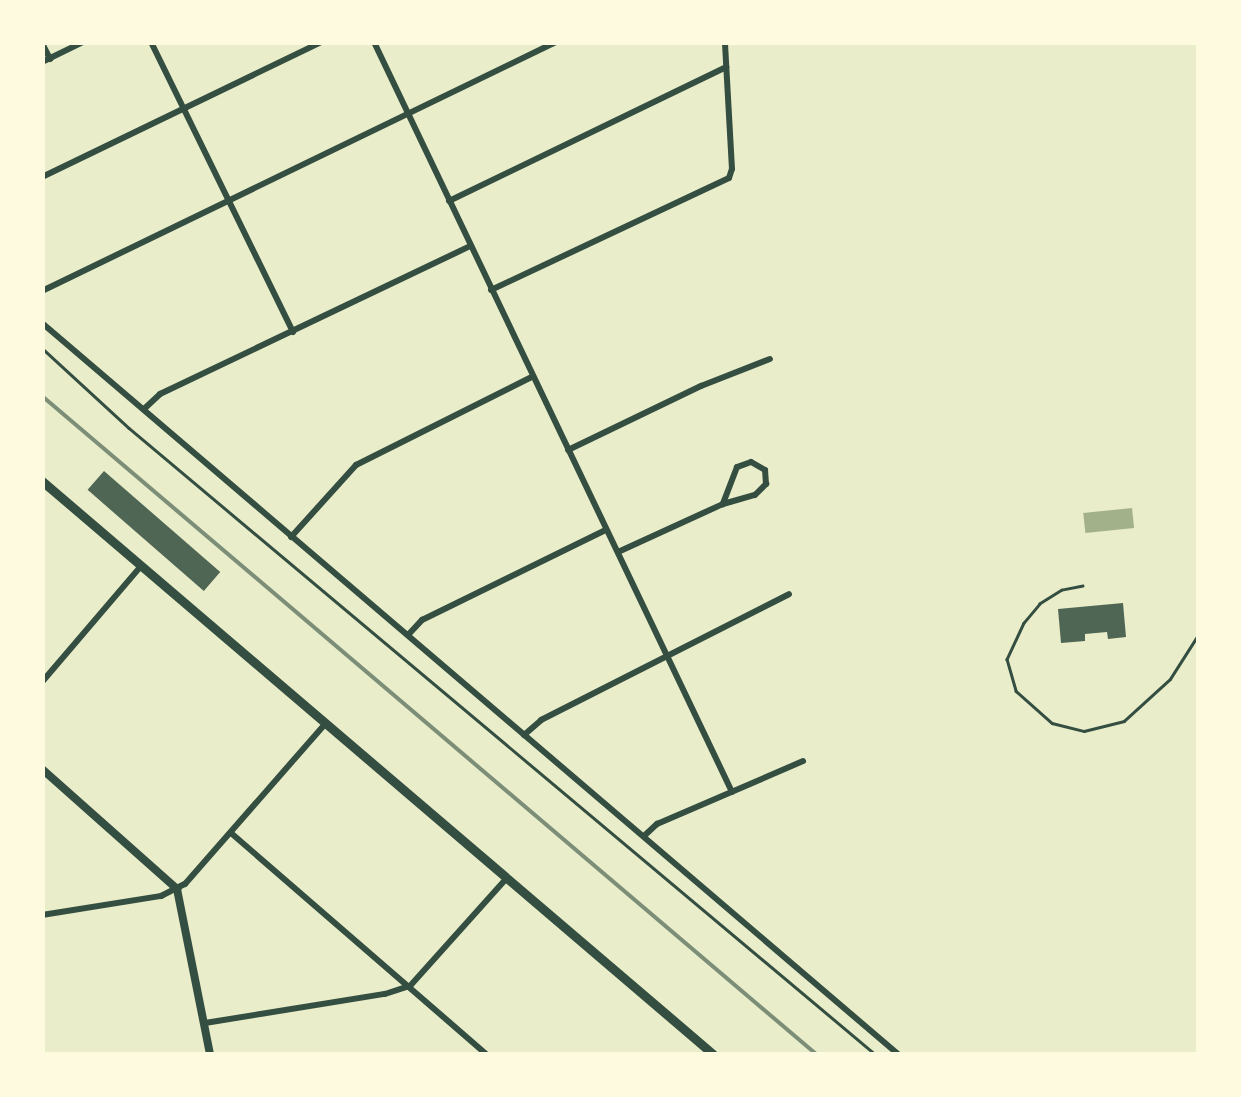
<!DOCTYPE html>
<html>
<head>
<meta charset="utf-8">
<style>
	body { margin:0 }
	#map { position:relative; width:1241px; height:1097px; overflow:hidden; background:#e9edc9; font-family:"Crimson Pro",serif }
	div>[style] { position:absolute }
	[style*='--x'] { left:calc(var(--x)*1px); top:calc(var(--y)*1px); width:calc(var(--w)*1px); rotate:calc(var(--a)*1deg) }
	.water>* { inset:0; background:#a3b18a; transform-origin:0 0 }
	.building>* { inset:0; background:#4f6655; transform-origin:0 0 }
	.path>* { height:2.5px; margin:-1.25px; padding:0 1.25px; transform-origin:1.25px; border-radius:1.25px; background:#344e41 }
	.service>* { height:2.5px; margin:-1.25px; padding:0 1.25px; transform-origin:1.25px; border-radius:1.25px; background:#344e41 }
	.minor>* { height:6px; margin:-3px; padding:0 3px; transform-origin:3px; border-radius:3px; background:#344e41 }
	.tertiary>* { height:8px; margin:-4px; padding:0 4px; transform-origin:4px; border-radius:4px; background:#344e41 }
	.secondary>* { height:9px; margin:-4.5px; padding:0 4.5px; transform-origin:4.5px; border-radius:4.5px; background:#344e41 }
	.rail>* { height:4px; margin:-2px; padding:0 2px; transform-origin:2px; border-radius:2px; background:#7c8e77 }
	span { translate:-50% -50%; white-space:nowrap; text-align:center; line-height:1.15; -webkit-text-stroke:10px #fefae0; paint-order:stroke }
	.frame { position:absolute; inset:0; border:45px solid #fefae0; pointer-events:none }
</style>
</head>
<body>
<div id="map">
	<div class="water">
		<i style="left:1132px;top:508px;width:20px;height:49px;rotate:84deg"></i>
	</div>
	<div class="building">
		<i style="left:104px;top:471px;width:154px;height:25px;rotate:41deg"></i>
		<i style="clip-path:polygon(1123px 603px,1126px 637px,1108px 639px,1107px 632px,1085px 634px,1085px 641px,1061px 643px,1058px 609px)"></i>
	</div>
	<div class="path">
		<i style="--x:42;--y:348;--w:118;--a:42.6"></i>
		<i style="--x:129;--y:428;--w:974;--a:40"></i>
	</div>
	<div class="service">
		<i style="--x:1083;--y:586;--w:21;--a:169"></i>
		<i style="--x:1062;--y:590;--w:26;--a:148"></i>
		<i style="--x:1040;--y:604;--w:25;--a:130"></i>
		<i style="--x:1024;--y:623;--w:40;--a:115"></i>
		<i style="--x:1007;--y:659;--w:33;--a:74"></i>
		<i style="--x:1016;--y:691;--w:48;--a:41.6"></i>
		<i style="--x:1052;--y:723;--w:33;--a:14"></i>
		<i style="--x:1084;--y:731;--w:41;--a:-14"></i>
		<i style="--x:1124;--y:721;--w:62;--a:-42.4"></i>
		<i style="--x:1170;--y:679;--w:52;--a:-57.5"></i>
	</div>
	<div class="minor">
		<i style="--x:151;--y:42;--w:323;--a:63.9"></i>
		<i style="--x:374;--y:42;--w:831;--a:64.48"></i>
		<i style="--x:42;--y:43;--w:18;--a:63"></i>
		<i style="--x:42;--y:62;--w:46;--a:-26"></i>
		<i style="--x:42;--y:177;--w:310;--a:-25.8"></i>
		<i style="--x:449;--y:201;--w:308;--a:-25.8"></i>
		<i style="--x:491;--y:290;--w:263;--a:-25.2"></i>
		<i style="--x:729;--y:178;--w:9;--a:-72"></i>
		<i style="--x:732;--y:169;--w:127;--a:-93.2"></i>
		<i style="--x:42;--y:291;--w:571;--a:-25.85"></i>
		<i style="--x:42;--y:323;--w:1126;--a:40.5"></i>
		<i style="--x:144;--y:409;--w:22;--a:-43"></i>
		<i style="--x:160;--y:394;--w:344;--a:-25.5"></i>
		<i style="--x:568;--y:450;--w:148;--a:-25.7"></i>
		<i style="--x:701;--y:386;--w:74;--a:-21.4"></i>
		<i style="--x:291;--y:537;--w:97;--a:-47.9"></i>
		<i style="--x:356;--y:465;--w:197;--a:-26.6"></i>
		<i style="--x:618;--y:552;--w:115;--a:-24.6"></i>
		<i style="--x:723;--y:504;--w:33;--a:-16"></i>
		<i style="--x:755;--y:495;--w:16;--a:-45"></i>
		<i style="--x:766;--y:484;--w:14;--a:-94"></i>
		<i style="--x:765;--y:470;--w:16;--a:-150"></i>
		<i style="--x:751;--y:462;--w:15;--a:160"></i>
		<i style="--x:737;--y:467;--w:40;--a:111"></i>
		<i style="--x:408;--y:635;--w:21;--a:-47"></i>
		<i style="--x:422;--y:620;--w:205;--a:-26.1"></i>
		<i style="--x:42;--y:682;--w:153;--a:-49.5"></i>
		<i style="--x:524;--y:735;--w:23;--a:-41"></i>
		<i style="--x:541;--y:720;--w:278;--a:-26.9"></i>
		<i style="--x:231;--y:833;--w:337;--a:40.9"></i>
		<i style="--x:644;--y:836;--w:18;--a:-43"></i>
		<i style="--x:657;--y:824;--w:159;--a:-23.3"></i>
		<i style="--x:42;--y:915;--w:121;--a:-9.1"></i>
		<i style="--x:161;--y:896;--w:27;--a:-27"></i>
		<i style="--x:185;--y:884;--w:214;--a:-48.8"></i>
		<i style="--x:205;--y:1023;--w:182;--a:-9.2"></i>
		<i style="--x:385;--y:994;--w:26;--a:-18"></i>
		<i style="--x:410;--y:986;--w:145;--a:-48.1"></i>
	</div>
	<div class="tertiary">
		<i style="--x:42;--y:769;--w:181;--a:41.6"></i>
		<i style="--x:177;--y:889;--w:168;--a:78.7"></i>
	</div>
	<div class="secondary">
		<i style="--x:42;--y:481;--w:882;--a:40.5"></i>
	</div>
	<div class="rail">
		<i style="--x:42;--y:396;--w:1016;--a:40.37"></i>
	</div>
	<div class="frame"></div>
</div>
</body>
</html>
